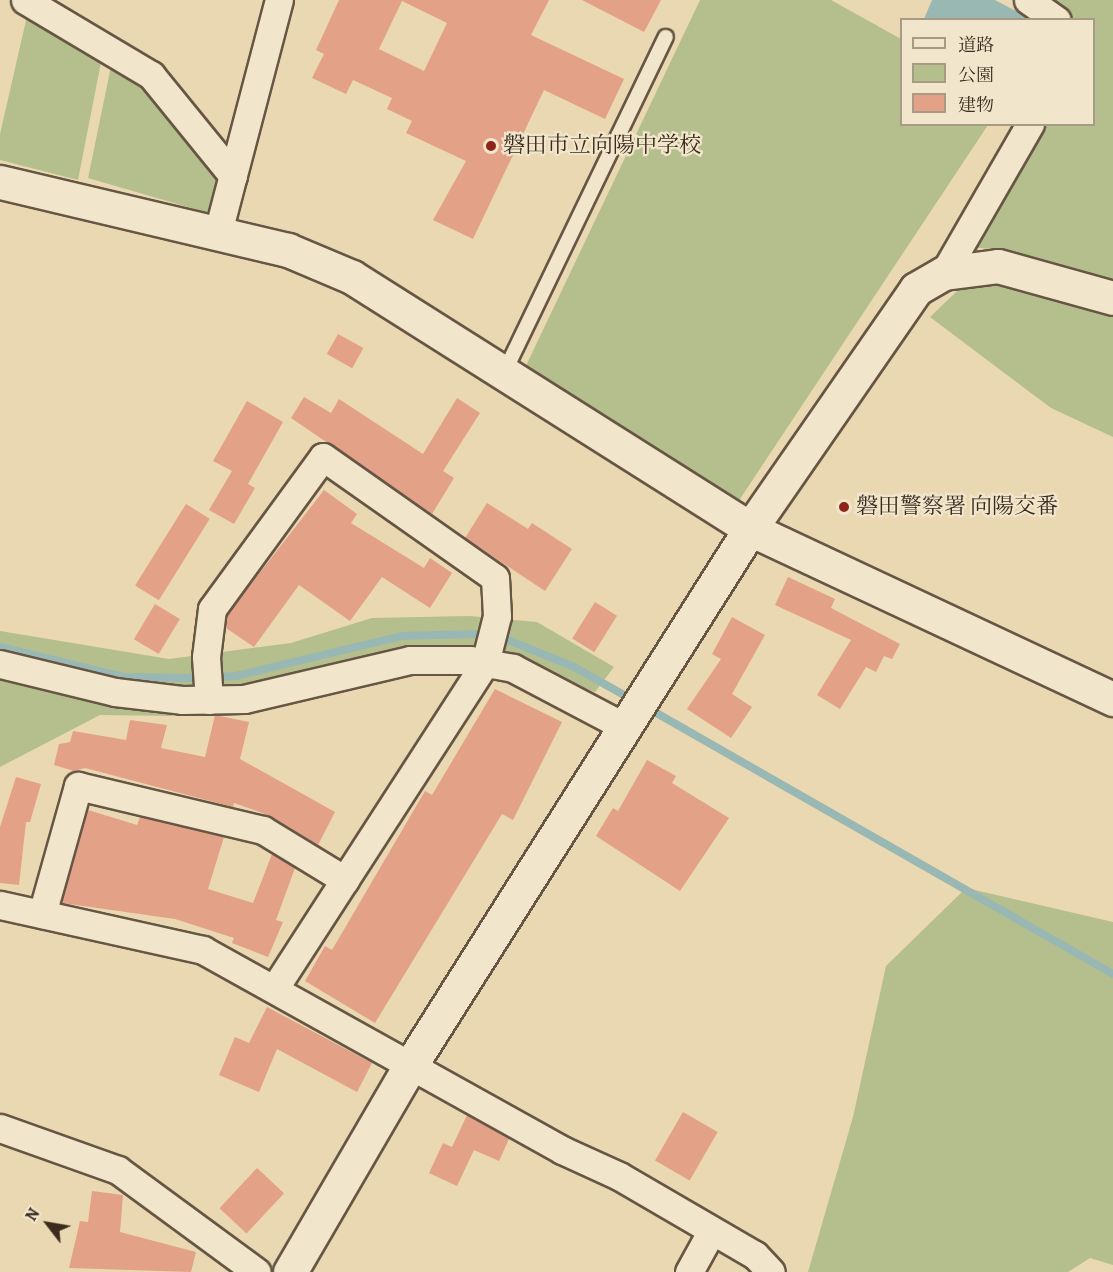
<!DOCTYPE html>
<html>
<head>
<meta charset="utf-8">
<style>
	body { margin:0 }
	#map { position:relative; width:1113px; height:1272px; overflow:hidden; background:#e9d8b1; font-family:Alegreya,"Noto Serif JP",serif }
	div>[style] { position:absolute }
	[style*='--x'] { left:calc(var(--x)*1px); top:calc(var(--y)*1px); width:calc(var(--w)*1px); rotate:calc(var(--a)*1deg) }
	.green>* { inset:0; background:#b5bf8d }
	.water>* { inset:0; background:#99b8b3 }
	.stream>* { height:8px; margin:-4px; padding:0 4px; transform-origin:4px; border-radius:4px; background:#99b8b3 }
	.building>* { inset:0; background:#e3a188; transform-origin:0 0 }
	.roads { filter:drop-shadow(2px 0 #665643) drop-shadow(-2px 0 #665643) drop-shadow(0 2px #665643) drop-shadow(0 -2px #665643) }
	.service>* { height:14px; margin:-7px; padding:0 7px; transform-origin:7px; border-radius:7px; background:#f1e6cc }
	.minor>* { height:27px; margin:-13.5px; padding:0 13.5px; transform-origin:13.5px; border-radius:13.5px; background:#f1e6cc }
	.tertiary>* { height:33px; margin:-16.5px; padding:0 16.5px; transform-origin:16.5px; border-radius:16.5px; background:#f1e6cc }
	.dots>* { width:16px; height:16px; translate:-50% -50%; box-sizing:border-box; border:3px solid #f1e6cc; border-radius:50% }
	span { translate:-50% -50%; white-space:nowrap; text-align:center; line-height:1.15; -webkit-text-stroke:4.5px #f1e6cc; paint-order:stroke }
	.poi-label { font-size:22px; color:#3a2b1e }
	.left { translate:0 -50%; text-align:left }
	.legend { position:absolute; left:900px; top:18px; width:195px; height:108px; box-sizing:border-box; background:#f1e6cc; border:2px solid #a89b86; margin:0; padding:8px 10px; list-style:none; font-size:18px; color:#3a2b1e }
	.legend li { display:flex; align-items:center; gap:12px; height:30px }
	.legend b { width:30px; border:2px solid #a89b86 }
	.north { position:absolute; left:18px; top:1194px; width:60px; height:60px; -webkit-text-stroke:4px #f1e6cc; paint-order:stroke; rotate:301deg; font-size:16px; font-weight:700; line-height:24px; text-align:center; color:#3a2b1e }
	.north::after { content:''; display:block; margin:auto; width:21px; height:27px; background:#3a2b1e; clip-path:polygon(50% 0,100% 100%,50% 72%,0 100%) }
</style>
</head>
<body>
<div id="map">
	<div class="green">
		<i style="clip-path:polygon(700px 0,831px 0,901px 39px,902px 124px,988px 125px,736px 505px,523px 372px)"></i>
		<i style="clip-path:polygon(1023px 0,1113px 0,1113px 437px,1051px 408px,930px 317px,1000px 250px,971px 247px,1035px 125px,1094px 124px,1094px 20px,1046px 19px)"></i>
		<i style="clip-path:polygon(30px 3px,104px 47px,78px 180px,0 160px,0 134px)"></i>
		<i style="clip-path:polygon(114px 52px,233px 176px,222px 217px,88px 178px)"></i>
		<i style="clip-path:polygon(469px 616px,537px 622px,614px 667px,595px 692px,507px 658px,201px 700px,172px 716px,100px 715px,0 767px,0 631px,169px 659px,291px 643px,372px 618px)"></i>
		<i style="clip-path:polygon(966px 888px,1113px 922px,1113px 1265px,1090px 1258px,1068px 1272px,808px 1272px,853px 1117px,886px 966px)"></i>
	</div>
	<div class="water">
		<i style="clip-path:polygon(932px 0,995px 0,1031px 19px,924px 19px)"></i>
	</div>
	<div class="stream">
		<i style="--x:0;--y:647;--w:128;--a:13.6"></i>
		<i style="--x:124;--y:677;--w:65;--a:0.9"></i>
		<i style="--x:189;--y:678;--w:47;--a:-2.4"></i>
		<i style="--x:236;--y:676;--w:170;--a:-13.6"></i>
		<i style="--x:401;--y:636;--w:72;--a:-1.6"></i>
		<i style="--x:473;--y:634;--w:36;--a:10"></i>
		<i style="--x:508;--y:640;--w:71;--a:22.2"></i>
		<i style="--x:574;--y:667;--w:68;--a:29.2"></i>
		<i style="--x:646;--y:707;--w:538;--a:29.76"></i>
	</div>
	<div class="building">
		<i style="clip-path:polygon(evenodd,339px 0,549px 0,531px 35px,624px 79px,605px 119px,544px 90px,473px 239px,433px 220px,466px 161px,406px 133px,412px 121px,387px 109px,392px 98px,353px 80px,346px 94px,312px 78px,324px 54px,316px 50px,339px 0,402px 1px,447px 23px,424px 71px,379px 49px,402px 1px)"></i>
		<i style="clip-path:polygon(582px 0,661px 0,644px 32px)"></i>
		<i style="left:338px;top:334px;width:29px;height:23px;rotate:29deg"></i>
		<i style="clip-path:polygon(304px 397px,331px 413px,339px 399px,423px 454px,457px 398px,480px 413px,443px 471px,454px 478px,432px 514px,291px 418px)"></i>
		<i style="clip-path:polygon(247px 401px,283px 422px,248px 484px,255px 488px,234px 524px,209px 510px,232px 471px,213px 461px)"></i>
		<i style="clip-path:polygon(324px 490px,357px 514px,351px 523px,424px 568px,430px 558px,452px 573px,430px 608px,382px 577px,350px 621px,299px 585px,254px 647px,226px 628px,227px 615px)"></i>
		<i style="clip-path:polygon(487px 503px,528px 529px,532px 523px,572px 549px,545px 591px,465px 538px)"></i>
		<i style="left:186px;top:504px;width:28px;height:96px;rotate:32deg"></i>
		<i style="clip-path:polygon(788px 577px,835px 599px,831px 608px,900px 644px,892px 659px,884px 656px,876px 672px,866px 667px,840px 709px,817px 695px,851px 640px,775px 605px)"></i>
		<i style="left:595px;top:602px;width:26px;height:43px;rotate:32deg"></i>
		<i style="left:155px;top:604px;width:29px;height:41px;rotate:31deg"></i>
		<i style="clip-path:polygon(732px 617px,765px 635px,732px 694px,752px 707px,731px 738px,687px 709px,721px 659px,712px 654px)"></i>
		<i style="clip-path:polygon(495px 689px,562px 722px,513px 820px,502px 814px,375px 1023px,305px 981px,325px 946px,332px 950px,425px 791px,432px 795px)"></i>
		<i style="clip-path:polygon(215px 715px,249px 722px,240px 759px,335px 812px,318px 845px,271px 816px,234px 803px,233px 807px,85px 768px,74px 771px,54px 765px,59px 744px,70px 742px,73px 731px,126px 740px,130px 720px,167px 725px,161px 748px,205px 757px)"></i>
		<i style="clip-path:polygon(647px 760px,676px 776px,672px 783px,729px 818px,680px 891px,596px 836px,613px 808px,618px 811px)"></i>
		<i style="clip-path:polygon(16px 777px,41px 784px,30px 822px,26px 822px,19px 885px,0 883px,0 827px)"></i>
		<i style="clip-path:polygon(88px 810px,137px 825px,140px 817px,224px 837px,208px 889px,253px 903px,272px 854px,295px 868px,276px 920px,283px 922px,268px 957px,232px 943px,234px 938px,175px 919px,62px 903px)"></i>
		<i style="clip-path:polygon(267px 1007px,372px 1063px,357px 1092px,277px 1049px,259px 1092px,219px 1075px,235px 1037px,249px 1043px)"></i>
		<i style="left:683px;top:1112px;width:40px;height:56px;rotate:30deg"></i>
		<i style="clip-path:polygon(467px 1115px,509px 1139px,499px 1161px,474px 1150px,457px 1186px,429px 1173px,443px 1143px,452px 1147px)"></i>
		<i style="left:257px;top:1168px;width:37px;height:55px;rotate:43deg"></i>
		<i style="clip-path:polygon(92px 1191px,123px 1195px,120px 1232px,196px 1252px,191px 1272px,69px 1268px,80px 1221px,88px 1222px)"></i>
	</div>
	<div class="roads">
		<div class="service">
			<i style="--x:504;--y:373;--w:373;--a:-64.3"></i>
		</div>
		<div class="minor">
			<i style="--x:25;--y:0;--w:147;--a:30.8"></i>
			<i style="--x:151;--y:75;--w:130;--a:50.9"></i>
			<i style="--x:1028;--y:0;--w:35;--a:35"></i>
			<i style="--x:218;--y:232;--w:240;--a:-75.3"></i>
			<i style="--x:944;--y:273;--w:172;--a:-60"></i>
			<i style="--x:0;--y:664;--w:118;--a:13.7"></i>
			<i style="--x:115;--y:692;--w:67;--a:6.8"></i>
			<i style="--x:182;--y:700;--w:62;--a:-0.9"></i>
			<i style="--x:244;--y:699;--w:171;--a:-13.2"></i>
			<i style="--x:410;--y:660;--w:60;--a:0"></i>
			<i style="--x:470;--y:660;--w:44;--a:10.5"></i>
			<i style="--x:513;--y:668;--w:127;--a:27.8"></i>
			<i style="--x:209;--y:700;--w:43;--a:-94"></i>
			<i style="--x:206;--y:657;--w:48;--a:-82.9"></i>
			<i style="--x:212;--y:609;--w:188;--a:-53.9"></i>
			<i style="--x:323;--y:457;--w:210;--a:35.1"></i>
			<i style="--x:495;--y:578;--w:38;--a:87"></i>
			<i style="--x:497;--y:616;--w:49;--a:104.3"></i>
			<i style="--x:485;--y:663;--w:388;--a:122.9"></i>
			<i style="--x:0;--y:905;--w:208;--a:12.5"></i>
			<i style="--x:203;--y:950;--w:411;--a:29.1"></i>
			<i style="--x:562;--y:1150;--w:63;--a:24.5"></i>
			<i style="--x:619;--y:1176;--w:157;--a:30.2"></i>
			<i style="--x:755;--y:1255;--w:23;--a:47"></i>
			<i style="--x:42;--y:914;--w:133;--a:-74.3"></i>
			<i style="--x:78;--y:786;--w:190;--a:13.4"></i>
			<i style="--x:263;--y:830;--w:96;--a:31.4"></i>
			<i style="--x:0;--y:1128;--w:125;--a:19.6"></i>
			<i style="--x:118;--y:1170;--w:172;--a:36.3"></i>
			<i style="--x:689;--y:1272;--w:46;--a:-61.2"></i>
		</div>
		<div class="tertiary">
			<i style="--x:0;--y:182;--w:296;--a:13.3"></i>
			<i style="--x:288;--y:250;--w:69;--a:22.9"></i>
			<i style="--x:352;--y:277;--w:471;--a:32.3"></i>
			<i style="--x:750;--y:529;--w:401;--a:25.1"></i>
			<i style="--x:290;--y:1272;--w:238;--a:-59.8"></i>
			<i style="--x:410;--y:1066;--w:636;--a:-57.66"></i>
			<i style="--x:750;--y:529;--w:292;--a:-55.3"></i>
			<i style="--x:916;--y:289;--w:32;--a:-30"></i>
			<i style="--x:944;--y:273;--w:54;--a:-7.4"></i>
			<i style="--x:998;--y:266;--w:119;--a:15.5"></i>
		</div>
	</div>
	<div class="dots">
		<i style="left:491px;top:146px;background:#8f2418"></i>
		<i style="left:844px;top:507px;background:#8f2418"></i>
	</div>
	<div class="poi-label">
		<span class="left" style="left:503px;top:146px">磐田市立向陽中学校</span>
		<span class="left" style="left:856px;top:507px">磐田警察署 向陽交番</span>
	</div>
	<ul class="legend">
	<li><b style="height:8px;background:#f1e6cc"></b>道路</li>
	<li><b style="height:16px;background:#b5bf8d"></b>公園</li>
	<li><b style="height:16px;background:#e3a188"></b>建物</li>
	</ul>
	<div class="north">N</div>
</div>
</body>
</html>
